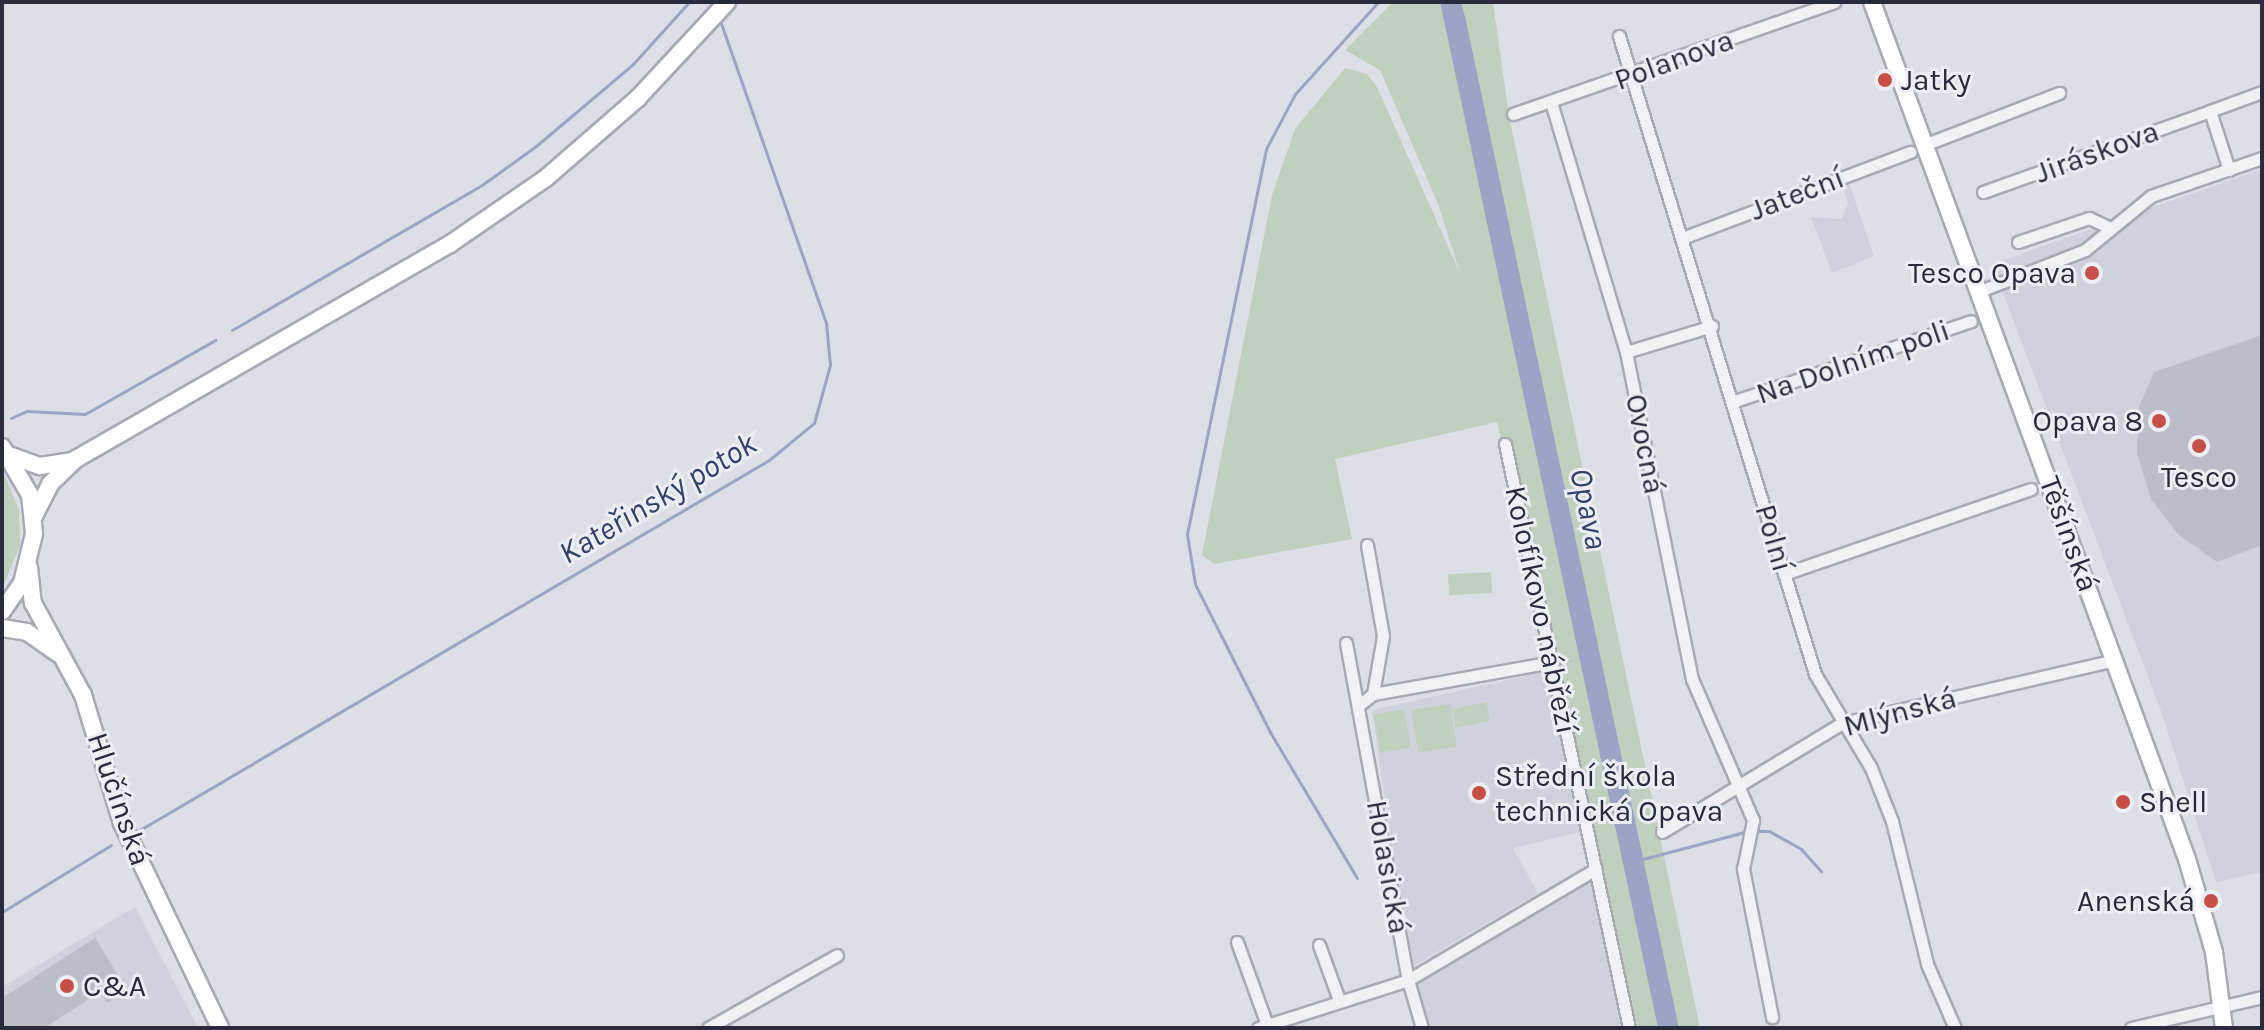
<!DOCTYPE html>
<html>
<head>
<meta charset="utf-8">
<style>
	body { margin:0 }
	#map { position:relative; width:2264px; height:1030px; overflow:hidden; background:#dddfe6; font-family:Karla,sans-serif }
	div>[style] { position:absolute }
	[style*='--x'] { left:calc(var(--x)*1px); top:calc(var(--y)*1px); width:calc(var(--w)*1px); rotate:calc(var(--a)*1deg) }
	.built>* { inset:0; background:#cfd1db }
	.green>* { inset:0; background:#bfd0bf; transform-origin:0 0 }
	.water>* { inset:0; background:#9aa5c5 }
	.stream>* { height:3px; margin:-1.5px; padding:0 1.5px; transform-origin:1.5px; border-radius:1.5px; background:#9aa5c5 }
	.building>* { inset:0; background:#bbbdc9 }
	.roads { filter:drop-shadow(2px 0 #a7a9b3) drop-shadow(-2px 0 #a7a9b3) drop-shadow(0 2px #a7a9b3) drop-shadow(0 -2px #a7a9b3) }
	.street>* { height:11px; margin:-5.5px; padding:0 5.5px; transform-origin:5.5px; border-radius:5.5px; background:#f0f0f5 }
	.secondary>* { height:16px; margin:-8px; padding:0 8px; transform-origin:8px; border-radius:8px; background:#fff }
	.primary>* { height:16px; margin:-8px; padding:0 8px; transform-origin:8px; border-radius:8px; background:#fff }
	.dots>* { width:22px; height:22px; translate:-50% -50%; box-sizing:border-box; border:4px solid #eceef4; border-radius:50% }
	span { translate:-50% -50%; white-space:nowrap; text-align:center; line-height:1.15; -webkit-text-stroke:6px #eceef4; paint-order:stroke }
	.street-label { font-size:30px; color:#282b3c }
	.poi-label { font-size:30px; color:#282b3c }
	.left { translate:0 -50%; text-align:left }
	.right { translate:-100% -50%; text-align:right }
	.water-label { font-size:32px; color:#34416d; font-style:italic }
	.frame { position:absolute; inset:0; border:4px solid #282b3c; pointer-events:none }
</style>
</head>
<body>
<div id="map">
	<div class="built">
		<i style="clip-path:polygon(2262px 169px,2262px 872px,2216px 882px,2161px 711px,1992px 264px)"></i>
		<i style="clip-path:polygon(1849px 183px,1874px 256px,1832px 273px,1811px 217px,1842px 219px,1848px 203px,1842px 185px)"></i>
		<i style="clip-path:polygon(1548px 671px,1580px 832px,1513px 848px,1538px 893px,1410px 968px,1372px 710px)"></i>
		<i style="clip-path:polygon(1591px 882px,1621px 1028px,1430px 1028px,1415px 983px)"></i>
		<i style="clip-path:polygon(135px 907px,198px 1028px,2px 1028px,2px 987px)"></i>
	</div>
	<div class="green">
		<i style="clip-path:polygon(1393px 2px,1440px 2px,1446px 26px,1659px 1028px,1638px 1028px,1497px 422px,1335px 459px,1352px 539px,1214px 564px,1202px 555px,1272px 195px,1295px 129px,1345px 68px,1367px 74px,1377px 87px,1460px 273px,1438px 204px,1380px 70px,1345px 50px)"></i>
		<i style="clip-path:polygon(1461px 2px,1493px 2px,1509px 116px,1700px 1028px,1679px 1028px)"></i>
		<i style="clip-path:polygon(2px 469px,19px 510px,20px 546px,2px 589px)"></i>
		<i style="left:1491px;top:572px;width:21px;height:43px;rotate:87deg"></i>
		<i style="left:1486px;top:702px;width:19px;height:35px;rotate:78deg"></i>
		<i style="left:1450px;top:704px;width:43px;height:39px;rotate:81deg"></i>
		<i style="left:1404px;top:709px;width:39px;height:31px;rotate:80deg"></i>
	</div>
	<div class="water">
		<i style="clip-path:polygon(1440px 2px,1461px 2px,1466px 21px,1679px 1028px,1658px 1028px)"></i>
	</div>
	<div class="stream">
		<i style="--x:232;--y:330;--w:289;--a:-30.1"></i>
		<i style="--x:482;--y:185;--w:67;--a:-35.8"></i>
		<i style="--x:536;--y:146;--w:127;--a:-40.2"></i>
		<i style="--x:633;--y:64;--w:84;--a:-47.9"></i>
		<i style="--x:11;--y:418;--w:17;--a:-24"></i>
		<i style="--x:27;--y:411;--w:58;--a:3"></i>
		<i style="--x:85;--y:414;--w:150;--a:-29.6"></i>
		<i style="--x:138;--y:831;--w:732;--a:-30.45"></i>
		<i style="--x:769;--y:460;--w:58;--a:-39.4"></i>
		<i style="--x:814;--y:423;--w:60;--a:-74.6"></i>
		<i style="--x:830;--y:365;--w:42;--a:-95.4"></i>
		<i style="--x:826;--y:323;--w:323;--a:-109.3"></i>
		<i style="--x:1755;--y:831;--w:14;--a:0"></i>
		<i style="--x:1769;--y:831;--w:37;--a:29"></i>
		<i style="--x:1801;--y:849;--w:30;--a:48"></i>
		<i style="--x:1643;--y:859;--w:109;--a:-14.9"></i>
		<i style="--x:1357;--y:878;--w:170;--a:-120.8"></i>
		<i style="--x:1270;--y:732;--w:166;--a:-116.9"></i>
		<i style="--x:1195;--y:584;--w:51;--a:-99.1"></i>
		<i style="--x:1187;--y:534;--w:393;--a:-78.4"></i>
		<i style="--x:1266;--y:149;--w:62;--a:-62.2"></i>
		<i style="--x:1295;--y:94;--w:124;--a:-47.9"></i>
		<i style="--x:2;--y:912;--w:128;--a:-31.6"></i>
	</div>
	<div class="building">
		<i style="clip-path:polygon(2262px 335px,2262px 545px,2217px 562px,2178px 534px,2151px 499px,2137px 453px,2139px 407px,2154px 372px)"></i>
		<i style="clip-path:polygon(95px 938px,127px 990px,107px 1003px,100px 992px,44px 1028px,2px 1028px,2px 998px)"></i>
	</div>
	<div class="roads">
		<div class="street">
			<i style="--x:1619;--y:36;--w:667;--a:72.92"></i>
			<i style="--x:1815;--y:674;--w:109;--a:59.2"></i>
			<i style="--x:1871;--y:768;--w:57;--a:68.4"></i>
			<i style="--x:1892;--y:821;--w:147;--a:76.2"></i>
			<i style="--x:1927;--y:964;--w:70;--a:66.4"></i>
			<i style="--x:1551;--y:102;--w:261;--a:73.3"></i>
			<i style="--x:1626;--y:352;--w:334;--a:78.6"></i>
			<i style="--x:1692;--y:679;--w:154;--a:66.6"></i>
			<i style="--x:1753;--y:820;--w:50;--a:101.5"></i>
			<i style="--x:1743;--y:869;--w:151;--a:78.9"></i>
			<i style="--x:2210;--y:111;--w:55;--a:-20.1"></i>
			<i style="--x:1513;--y:114;--w:340;--a:-19.2"></i>
			<i style="--x:1924;--y:145;--w:145;--a:-21.1"></i>
			<i style="--x:1983;--y:192;--w:241;--a:-19.6"></i>
			<i style="--x:2210;--y:111;--w:62;--a:72.1"></i>
			<i style="--x:1685;--y:237;--w:241;--a:-20.7"></i>
			<i style="--x:2018;--y:242;--w:75;--a:-18.7"></i>
			<i style="--x:2089;--y:218;--w:23;--a:25"></i>
			<i style="--x:1980;--y:291;--w:113;--a:-21.3"></i>
			<i style="--x:2085;--y:250;--w:85;--a:-39.3"></i>
			<i style="--x:2151;--y:196;--w:117;--a:-18.9"></i>
			<i style="--x:1626;--y:352;--w:90;--a:-16.8"></i>
			<i style="--x:1735;--y:401;--w:249;--a:-18.7"></i>
			<i style="--x:1505;--y:444;--w:597;--a:78.01"></i>
			<i style="--x:1367;--y:545;--w:92;--a:80"></i>
			<i style="--x:1383;--y:636;--w:59;--a:99.8"></i>
			<i style="--x:1784;--y:574;--w:261;--a:-19"></i>
			<i style="--x:1346;--y:643;--w:343;--a:79.6"></i>
			<i style="--x:1408;--y:980;--w:50;--a:73.7"></i>
			<i style="--x:1359;--y:705;--w:18;--a:-38"></i>
			<i style="--x:1373;--y:694;--w:183;--a:-10.1"></i>
			<i style="--x:1662;--y:832;--w:210;--a:-31.2"></i>
			<i style="--x:1842;--y:723;--w:279;--a:-13"></i>
			<i style="--x:1237;--y:942;--w:88;--a:70.1"></i>
			<i style="--x:1319;--y:945;--w:59;--a:70"></i>
			<i style="--x:708;--y:1028;--w:148;--a:-29.5"></i>
			<i style="--x:1258;--y:1028;--w:157;--a:-17.7"></i>
			<i style="--x:1408;--y:980;--w:218;--a:-30.6"></i>
			<i style="--x:2131;--y:1028;--w:135;--a:-13.3"></i>
		</div>
		<div class="secondary">
			<i style="--x:1872;--y:2;--w:913;--a:69.82"></i>
			<i style="--x:2187;--y:859;--w:97;--a:73.8"></i>
			<i style="--x:2214;--y:952;--w:77;--a:82.5"></i>
		</div>
		<div class="primary">
			<i style="--x:2;--y:447;--w:56;--a:59.7"></i>
			<i style="--x:30;--y:495;--w:39;--a:84"></i>
			<i style="--x:34;--y:534;--w:50;--a:103.8"></i>
			<i style="--x:22;--y:583;--w:35;--a:125"></i>
			<i style="--x:9;--y:455;--w:33;--a:20"></i>
			<i style="--x:40;--y:466;--w:30;--a:-9"></i>
			<i style="--x:34;--y:516;--w:36;--a:-63"></i>
			<i style="--x:50;--y:484;--w:36;--a:-44"></i>
			<i style="--x:76;--y:459;--w:431;--a:-29.9"></i>
			<i style="--x:450;--y:244;--w:116;--a:-34.5"></i>
			<i style="--x:546;--y:178;--w:121;--a:-41"></i>
			<i style="--x:637;--y:99;--w:132;--a:-47.1"></i>
			<i style="--x:29;--y:567;--w:36;--a:84"></i>
			<i style="--x:33;--y:603;--w:105;--a:61.5"></i>
			<i style="--x:83;--y:695;--w:134;--a:73.1"></i>
			<i style="--x:122;--y:823;--w:227;--a:64.4"></i>
			<i style="--x:2;--y:628;--w:25;--a:9"></i>
			<i style="--x:27;--y:632;--w:37;--a:35"></i>
		</div>
	</div>
	<div class="dots">
		<i style="left:1885px;top:80px;background:#c64f47"></i>
		<i style="left:2092px;top:273px;background:#c64f47"></i>
		<i style="left:2159px;top:421px;background:#c64f47"></i>
		<i style="left:2199px;top:446px;background:#c64f47"></i>
		<i style="left:1479px;top:793px;background:#c64f47"></i>
		<i style="left:2123px;top:802px;background:#c64f47"></i>
		<i style="left:2211px;top:901px;background:#c64f47"></i>
		<i style="left:67px;top:986px;background:#c64f47"></i>
	</div>
	<div class="street-label">
		<span style="left:1674px;top:60px;rotate:-20deg">Polanova</span>
		<span style="left:2097px;top:152px;rotate:-20deg">Jiráskova</span>
		<span style="left:1797px;top:194px;rotate:-21deg">Jateční</span>
		<span style="left:1853px;top:362px;rotate:-19deg">Na Dolním poli</span>
		<span style="left:1645px;top:444px;rotate:79deg">Ovocná</span>
		<span style="left:2069px;top:534px;rotate:70deg">Těšínská</span>
		<span style="left:1774px;top:538px;rotate:74deg">Polní</span>
		<span style="left:1541px;top:610px;rotate:78deg">Kolofíkovo nábřeží</span>
		<span style="left:1900px;top:712px;rotate:-15deg">Mlýnská</span>
		<span style="left:119px;top:799px;rotate:71deg">Hlučínská</span>
		<span style="left:1388px;top:867px;rotate:80deg">Holasická</span>
	</div>
	<div class="poi-label">
		<span class="left" style="left:1901px;top:80px">Jatky</span>
		<span class="right" style="left:2076px;top:273px">Tesco Opava</span>
		<span class="right" style="left:2143px;top:421px">Opava 8</span>
		<span style="left:2199px;top:477px">Tesco</span>
		<span class="left" style="left:1495px;top:793px">Střední škola<br>technická Opava</span>
		<span class="left" style="left:2139px;top:802px">Shell</span>
		<span class="right" style="left:2195px;top:901px">Anenská</span>
		<span class="left" style="left:83px;top:986px">C&amp;A</span>
	</div>
	<div class="water-label">
		<span style="left:658px;top:499px;rotate:-31deg">Kateřinský potok</span>
		<span style="left:1588px;top:509px;rotate:78deg">Opava</span>
	</div>
	<div class="frame"></div>
</div>
</body>
</html>
